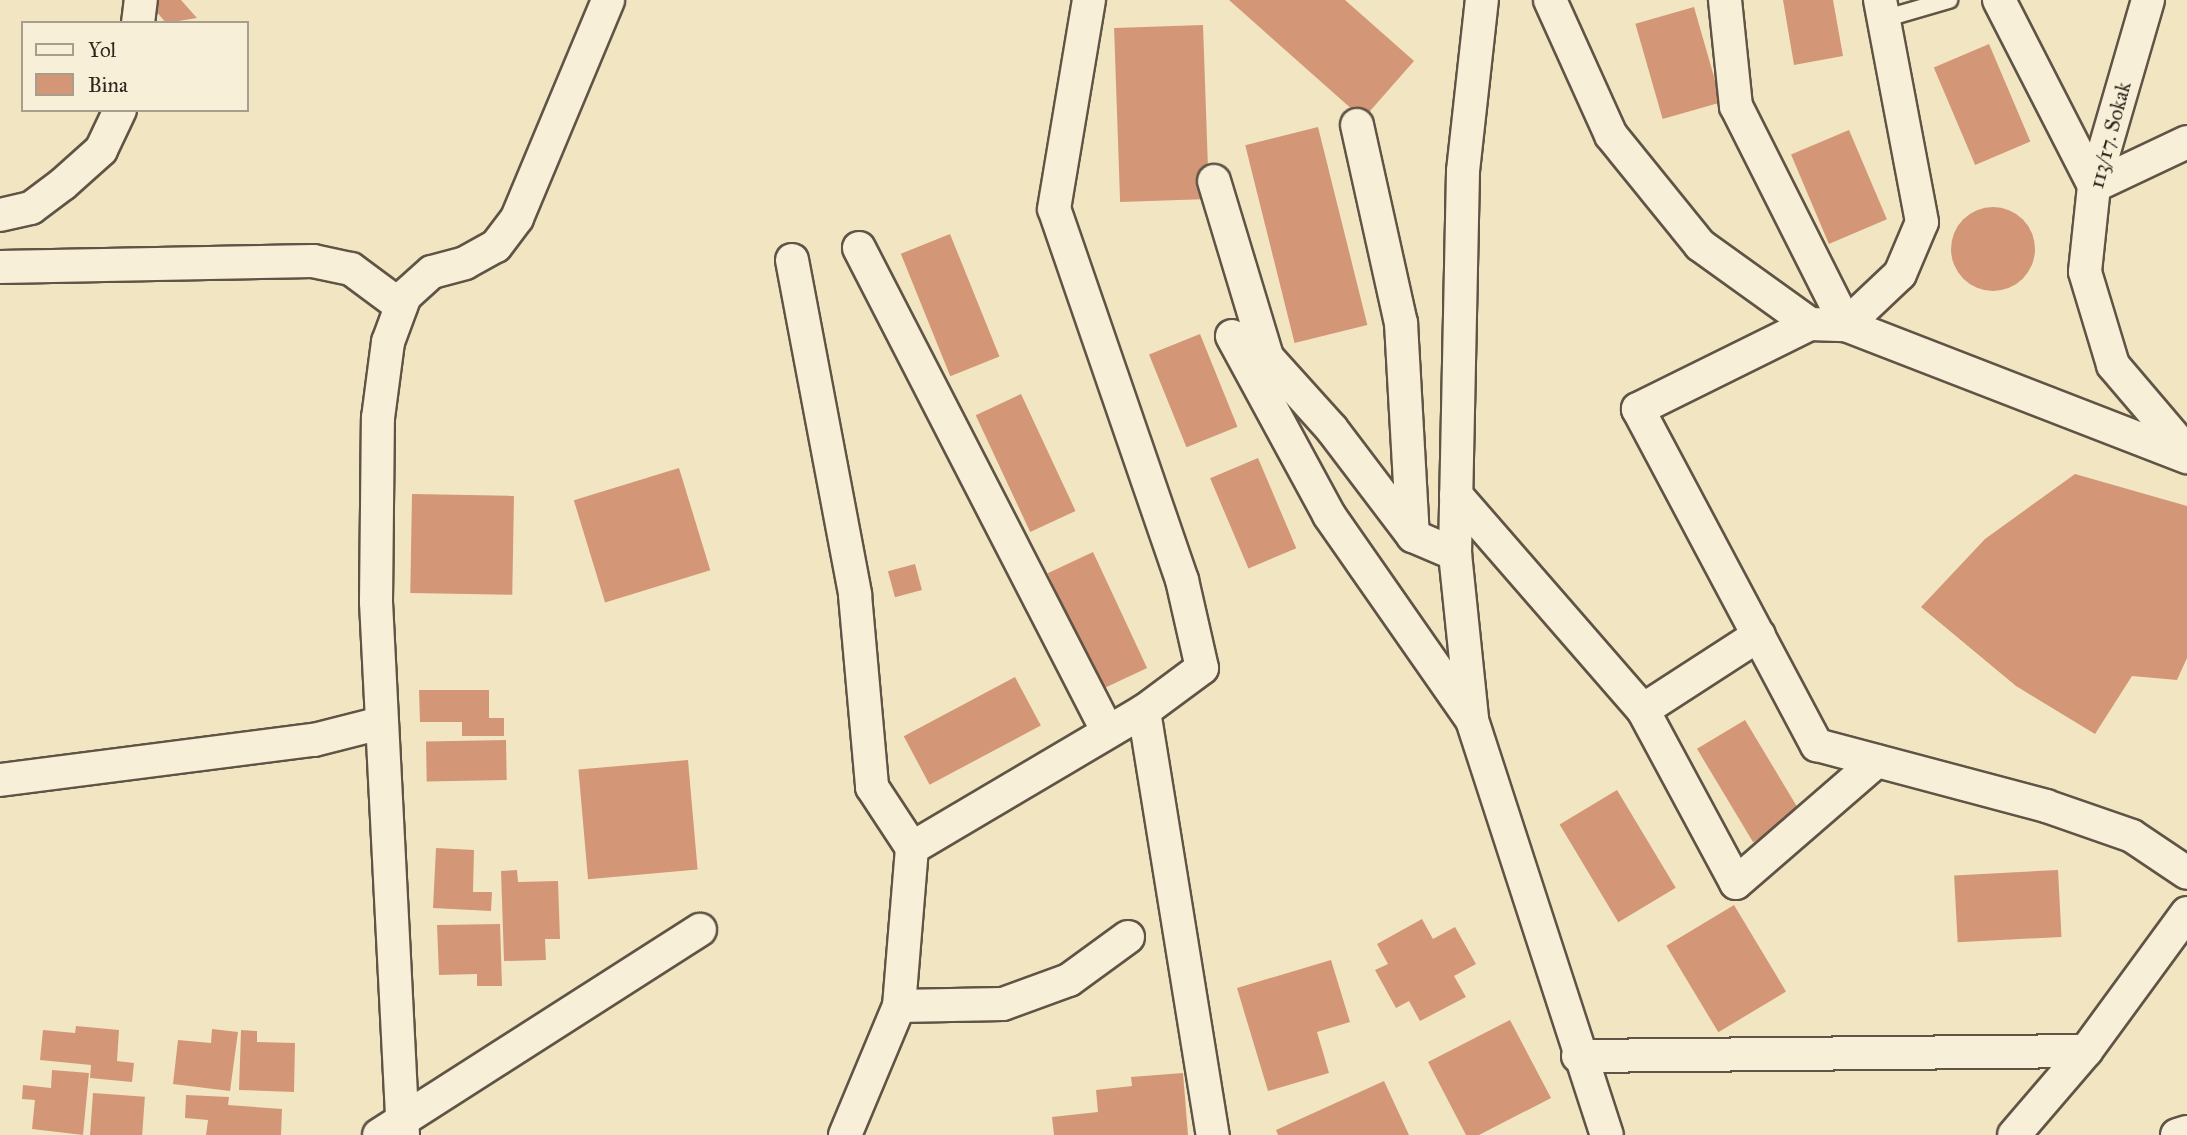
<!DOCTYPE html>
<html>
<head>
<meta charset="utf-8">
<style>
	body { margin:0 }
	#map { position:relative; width:2187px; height:1135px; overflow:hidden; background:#f2e6c2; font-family:"IM FELL Great Primer",serif }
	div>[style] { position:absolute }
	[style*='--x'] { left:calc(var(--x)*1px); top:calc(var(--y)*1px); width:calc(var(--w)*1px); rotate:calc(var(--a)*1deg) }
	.building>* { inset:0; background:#d39777; transform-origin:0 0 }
	.round { border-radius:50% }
	.roads { filter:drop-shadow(2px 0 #605446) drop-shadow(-2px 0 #605446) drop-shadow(0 2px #605446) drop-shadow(0 -2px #605446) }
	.lane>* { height:16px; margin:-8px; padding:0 8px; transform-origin:8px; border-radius:8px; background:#f7efd7 }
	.street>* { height:32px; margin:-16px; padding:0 16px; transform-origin:16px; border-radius:16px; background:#f7efd7 }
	span { translate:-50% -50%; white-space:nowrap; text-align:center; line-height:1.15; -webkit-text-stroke:5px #f7efd7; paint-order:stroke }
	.street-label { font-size:21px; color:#30241d }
	.legend { position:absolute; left:21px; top:21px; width:228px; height:91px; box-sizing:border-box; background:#f7efd7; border:2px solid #a79e8d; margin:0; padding:9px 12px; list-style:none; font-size:21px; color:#30241d }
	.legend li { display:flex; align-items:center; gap:14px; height:35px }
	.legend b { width:35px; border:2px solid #a79e8d }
</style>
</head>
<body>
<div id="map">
	<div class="building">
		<i style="clip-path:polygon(147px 0,181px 0,197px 18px,166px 23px)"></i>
		<i style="clip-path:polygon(1229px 0,1345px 0,1414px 61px,1363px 119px)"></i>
		<i style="clip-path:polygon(1783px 0,1833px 0,1843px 56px,1794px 65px)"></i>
		<i style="left:1694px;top:7px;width:99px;height:61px;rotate:74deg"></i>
		<i style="left:1203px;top:25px;width:174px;height:89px;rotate:88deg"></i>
		<i style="left:1989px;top:44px;width:106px;height:60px;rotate:67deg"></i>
		<i style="left:1318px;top:127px;width:204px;height:75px;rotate:76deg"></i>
		<i style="left:1849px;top:130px;width:97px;height:63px;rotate:67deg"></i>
		<i class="round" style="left:1951px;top:207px;width:84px;height:84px"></i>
		<i style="left:950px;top:234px;width:132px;height:53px;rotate:68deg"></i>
		<i style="left:1200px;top:334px;width:100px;height:55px;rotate:68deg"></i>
		<i style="left:1021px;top:394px;width:129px;height:50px;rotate:65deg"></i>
		<i style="left:1258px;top:458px;width:98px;height:52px;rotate:67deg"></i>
		<i style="left:679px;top:468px;width:107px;height:110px;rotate:73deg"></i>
		<i style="clip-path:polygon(2075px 474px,2187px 506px,2187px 658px,2177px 680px,2132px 676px,2095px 734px,2016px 686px,1921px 607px,1985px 539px)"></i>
		<i style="left:412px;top:494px;width:102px;height:99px;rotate:1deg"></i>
		<i style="left:1093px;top:552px;width:128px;height:50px;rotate:65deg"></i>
		<i style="left:915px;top:564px;width:27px;height:28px;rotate:75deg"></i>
		<i style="left:1015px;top:677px;width:55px;height:126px;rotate:62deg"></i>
		<i style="clip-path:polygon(419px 690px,489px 690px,489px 718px,504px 718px,504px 736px,462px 736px,462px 722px,420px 722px)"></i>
		<i style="left:1745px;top:720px;width:109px;height:56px;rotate:59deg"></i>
		<i style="left:506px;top:740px;width:40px;height:80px;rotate:89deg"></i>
		<i style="left:688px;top:760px;width:110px;height:110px;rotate:85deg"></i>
		<i style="left:1617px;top:790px;width:114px;height:67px;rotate:59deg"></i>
		<i style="clip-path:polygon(436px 848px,474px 850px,473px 892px,492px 892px,491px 911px,433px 908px)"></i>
		<i style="clip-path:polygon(517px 870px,518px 882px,558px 881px,560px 939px,545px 939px,546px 960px,504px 961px,501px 871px)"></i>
		<i style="left:2058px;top:870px;width:67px;height:104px;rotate:87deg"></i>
		<i style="left:1734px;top:905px;width:101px;height:79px;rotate:59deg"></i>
		<i style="clip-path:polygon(1422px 919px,1433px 939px,1455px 927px,1476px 964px,1454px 976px,1466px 997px,1420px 1021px,1409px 1001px,1396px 1008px,1375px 970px,1388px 964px,1377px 944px)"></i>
		<i style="clip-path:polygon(500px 924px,502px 986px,477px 986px,477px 974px,439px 975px,437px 925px)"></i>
		<i style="clip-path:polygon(1331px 960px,1350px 1022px,1317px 1032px,1329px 1073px,1268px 1091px,1237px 988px)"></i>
		<i style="clip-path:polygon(1510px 1020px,1551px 1098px,1479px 1135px,1466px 1135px,1428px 1062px)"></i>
		<i style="clip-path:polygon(76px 1026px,119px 1030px,117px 1061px,134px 1063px,132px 1082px,90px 1078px,91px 1065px,40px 1060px,43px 1030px,75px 1033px)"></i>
		<i style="clip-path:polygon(212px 1029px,238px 1032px,230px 1091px,173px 1084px,178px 1040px,211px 1043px)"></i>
		<i style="clip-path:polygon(241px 1030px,257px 1031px,257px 1042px,295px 1043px,294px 1092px,239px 1090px)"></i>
		<i style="clip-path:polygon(52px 1070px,89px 1073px,83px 1135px,32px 1129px,35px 1100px,22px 1099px,23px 1085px,51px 1088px)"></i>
		<i style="clip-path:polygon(1183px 1073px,1188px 1135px,1054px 1135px,1052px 1117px,1098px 1112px,1096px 1090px,1132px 1086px,1131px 1077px)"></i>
		<i style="clip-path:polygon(1384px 1081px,1409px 1135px,1278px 1135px,1276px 1130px)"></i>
		<i style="left:93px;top:1093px;width:52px;height:42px;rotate:4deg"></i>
		<i style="clip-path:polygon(186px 1095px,229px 1097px,228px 1105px,282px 1109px,281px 1135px,206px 1135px,208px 1120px,185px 1118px)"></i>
	</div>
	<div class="roads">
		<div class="lane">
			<i style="--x:1883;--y:19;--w:69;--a:-16.1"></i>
		</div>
		<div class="street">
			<i style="--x:1550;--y:0;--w:148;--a:65.7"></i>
			<i style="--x:1611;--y:135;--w:141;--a:51"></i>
			<i style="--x:1700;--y:245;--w:135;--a:35.7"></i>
			<i style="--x:1810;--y:324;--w:36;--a:2"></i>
			<i style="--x:1846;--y:325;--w:366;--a:21.2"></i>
			<i style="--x:1725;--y:0;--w:107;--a:84.1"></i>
			<i style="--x:1736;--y:106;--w:245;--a:63.3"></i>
			<i style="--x:1846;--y:325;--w:74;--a:-43.4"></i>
			<i style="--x:1900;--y:274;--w:56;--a:-67.1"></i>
			<i style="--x:1922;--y:222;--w:226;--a:-100.7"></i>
			<i style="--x:1999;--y:0;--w:209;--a:62.9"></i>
			<i style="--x:2094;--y:186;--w:103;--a:-25.3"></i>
			<i style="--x:2148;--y:0;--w:194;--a:106.2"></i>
			<i style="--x:2094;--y:186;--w:86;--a:96"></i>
			<i style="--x:2085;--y:272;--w:97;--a:73.2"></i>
			<i style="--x:2113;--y:365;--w:114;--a:49.6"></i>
			<i style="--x:138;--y:23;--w:23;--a:-83"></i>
			<i style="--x:1357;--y:125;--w:203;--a:77.5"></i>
			<i style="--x:1401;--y:323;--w:213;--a:86.8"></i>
			<i style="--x:1214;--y:181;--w:184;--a:73.2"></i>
			<i style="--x:1267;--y:357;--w:96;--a:48"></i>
			<i style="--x:1331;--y:428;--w:136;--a:52.8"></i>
			<i style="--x:1413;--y:536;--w:46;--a:23.2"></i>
			<i style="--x:0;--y:215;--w:32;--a:-13"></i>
			<i style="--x:31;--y:208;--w:40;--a:-37"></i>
			<i style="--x:63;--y:184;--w:51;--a:-41.8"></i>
			<i style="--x:101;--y:150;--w:44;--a:-64.6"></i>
			<i style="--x:859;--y:248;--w:544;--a:62.78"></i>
			<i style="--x:792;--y:260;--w:341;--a:79.3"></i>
			<i style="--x:855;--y:595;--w:193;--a:84.9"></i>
			<i style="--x:872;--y:787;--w:73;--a:56.7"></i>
			<i style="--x:912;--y:848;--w:159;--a:94.7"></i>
			<i style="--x:899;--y:1006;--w:140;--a:112.7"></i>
			<i style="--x:0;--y:267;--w:313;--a:-1.1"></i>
			<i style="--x:313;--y:261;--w:39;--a:12"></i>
			<i style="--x:351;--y:269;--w:62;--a:36.5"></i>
			<i style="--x:1810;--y:324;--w:192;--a:153.7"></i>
			<i style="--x:1638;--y:409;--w:381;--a:62"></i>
			<i style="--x:1817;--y:745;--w:237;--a:14.9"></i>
			<i style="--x:2046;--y:806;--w:91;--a:19.2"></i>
			<i style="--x:2132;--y:836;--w:66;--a:33.9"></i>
			<i style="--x:1232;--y:336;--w:204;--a:61.5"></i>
			<i style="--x:1329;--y:515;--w:250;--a:55.1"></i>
			<i style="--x:1472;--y:720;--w:436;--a:72"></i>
			<i style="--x:1456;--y:495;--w:285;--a:49"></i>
			<i style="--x:1643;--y:710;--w:196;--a:61.7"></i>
			<i style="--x:1736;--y:883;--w:186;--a:-40.9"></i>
			<i style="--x:1643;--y:710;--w:138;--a:-32.9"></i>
			<i style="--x:1144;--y:711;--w:430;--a:80.8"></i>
			<i style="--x:1472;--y:718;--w:165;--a:-95.9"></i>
			<i style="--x:1455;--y:554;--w:383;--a:-88.8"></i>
			<i style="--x:1463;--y:171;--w:172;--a:-83.7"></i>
			<i style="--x:0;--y:780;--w:317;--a:-7.3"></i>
			<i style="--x:314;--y:740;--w:69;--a:-14.2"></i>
			<i style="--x:912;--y:848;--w:269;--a:-30.6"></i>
			<i style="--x:1144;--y:711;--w:72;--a:-36.6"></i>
			<i style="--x:1202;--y:668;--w:90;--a:-102.8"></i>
			<i style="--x:1182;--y:580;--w:392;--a:-109"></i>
			<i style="--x:1054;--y:209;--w:212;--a:-80.5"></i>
			<i style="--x:899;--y:1006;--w:104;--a:-1.1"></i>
			<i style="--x:1003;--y:1004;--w:70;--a:-20"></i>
			<i style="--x:1069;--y:980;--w:73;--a:-36.1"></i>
			<i style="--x:1578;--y:1056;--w:508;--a:-0.56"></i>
			<i style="--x:379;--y:1135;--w:381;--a:-32.6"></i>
			<i style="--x:403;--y:1135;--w:534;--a:-92.9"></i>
			<i style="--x:376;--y:602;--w:184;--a:-89.4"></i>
			<i style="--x:378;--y:418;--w:77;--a:-82.5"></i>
			<i style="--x:388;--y:342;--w:49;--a:-69.7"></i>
			<i style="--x:405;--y:296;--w:36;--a:-42"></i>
			<i style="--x:432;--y:272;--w:34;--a:-15"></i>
			<i style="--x:465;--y:263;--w:35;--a:-29"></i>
			<i style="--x:496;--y:246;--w:35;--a:-53"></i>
			<i style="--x:517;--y:218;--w:236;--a:-67.3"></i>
			<i style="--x:2014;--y:1135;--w:111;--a:-49.4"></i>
			<i style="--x:2086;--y:1051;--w:171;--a:-53.8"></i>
			<i style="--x:2177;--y:1135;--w:10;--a:-17"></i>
		</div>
	</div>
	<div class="street-label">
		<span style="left:2110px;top:135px;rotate:-75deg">113/17. Sokak</span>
	</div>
	<ul class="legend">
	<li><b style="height:9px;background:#f7efd7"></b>Yol</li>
	<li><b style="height:19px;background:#d39777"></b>Bina</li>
	</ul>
</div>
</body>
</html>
